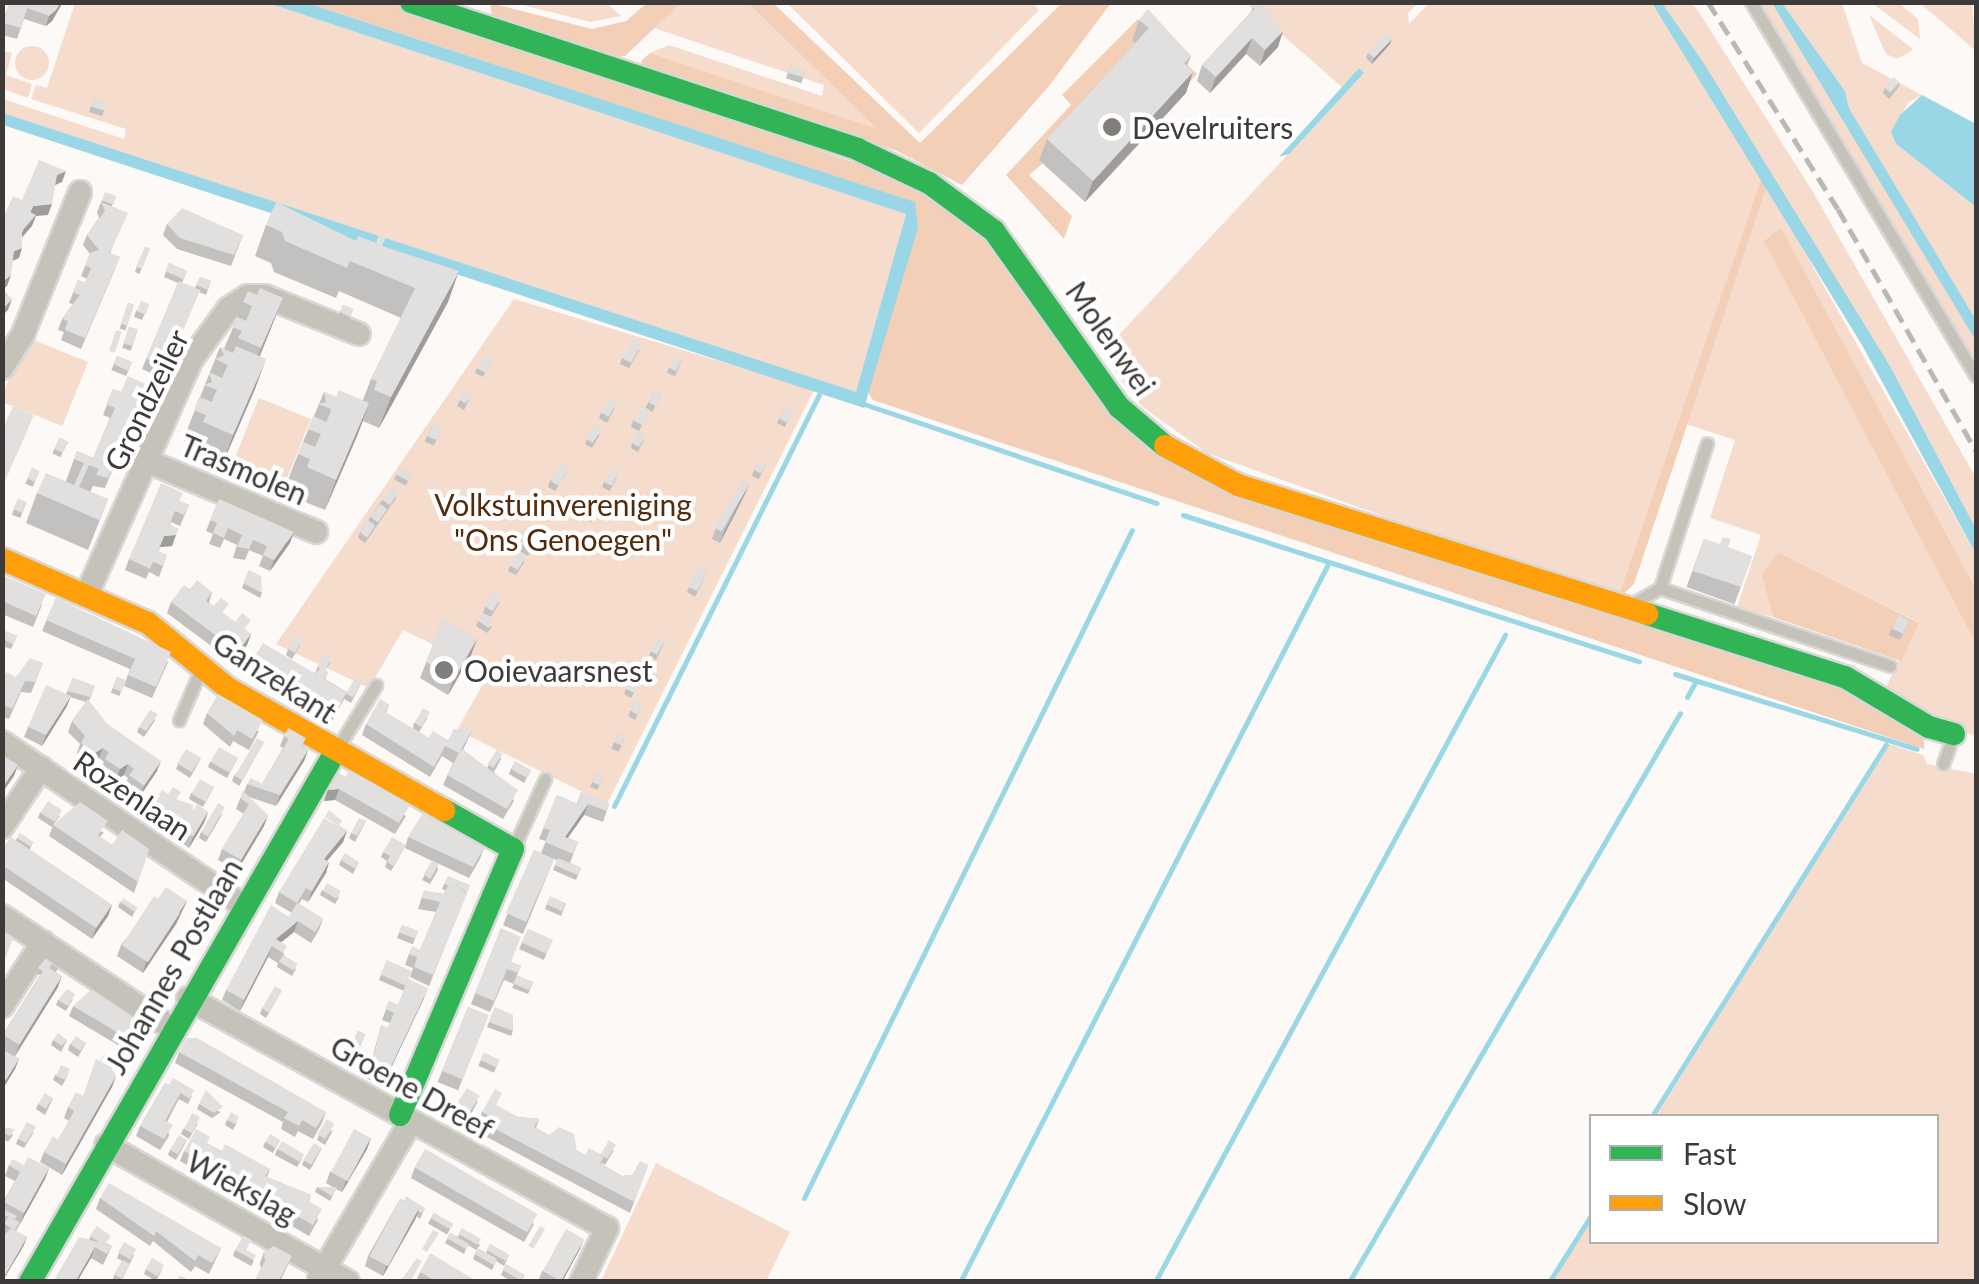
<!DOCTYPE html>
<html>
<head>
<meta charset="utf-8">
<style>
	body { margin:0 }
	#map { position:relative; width:1979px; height:1284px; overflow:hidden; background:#fcf9f6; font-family:Lato,sans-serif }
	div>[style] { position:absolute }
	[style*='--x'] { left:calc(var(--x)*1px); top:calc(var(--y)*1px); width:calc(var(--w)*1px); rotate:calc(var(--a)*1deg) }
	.green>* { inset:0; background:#f5dccc; transform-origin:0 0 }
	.round { border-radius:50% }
	.forest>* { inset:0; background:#f3cfb7 }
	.water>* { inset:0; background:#99d7e7 }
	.stream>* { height:5px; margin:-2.5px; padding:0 2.5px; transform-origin:2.5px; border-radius:2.5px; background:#99d7e7 }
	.roads { filter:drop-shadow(2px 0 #d9d7d5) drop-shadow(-2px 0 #d9d7d5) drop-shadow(0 2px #d9d7d5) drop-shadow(0 -2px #d9d7d5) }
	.lane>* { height:11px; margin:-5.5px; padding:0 5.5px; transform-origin:5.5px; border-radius:5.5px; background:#c5c2b9 }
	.street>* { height:22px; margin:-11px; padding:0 11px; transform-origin:11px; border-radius:11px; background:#c5c2b9 }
	.fast>* { height:22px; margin:-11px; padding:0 11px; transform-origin:11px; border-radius:11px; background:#30b455 }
	.slow>* { height:22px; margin:-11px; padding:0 11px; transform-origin:11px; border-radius:11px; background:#ff9f0a }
	.rail>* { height:5px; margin-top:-2.5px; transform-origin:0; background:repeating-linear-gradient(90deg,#bbb8b2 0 15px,transparent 0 23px) }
	.wall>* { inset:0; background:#c2c1bf; transform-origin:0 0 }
	.shaded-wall>* { inset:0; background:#9e9d9b }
	.building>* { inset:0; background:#e2e0de; transform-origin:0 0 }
	.dots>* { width:28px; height:28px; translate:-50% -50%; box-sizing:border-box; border:5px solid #fff; border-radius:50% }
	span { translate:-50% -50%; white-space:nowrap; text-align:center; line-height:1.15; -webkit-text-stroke:9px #fff; paint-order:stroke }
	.poi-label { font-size:30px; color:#3d3a39 }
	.left { translate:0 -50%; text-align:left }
	.street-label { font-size:30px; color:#3d3a39 }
	.park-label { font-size:30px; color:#532b0c }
	.frame { position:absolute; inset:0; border:5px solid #3d3a39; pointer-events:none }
	.legend { position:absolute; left:1589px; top:1114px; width:350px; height:130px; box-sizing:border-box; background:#fff; border:2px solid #b1b0b0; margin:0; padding:12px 18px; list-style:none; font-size:30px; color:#3d3a39 }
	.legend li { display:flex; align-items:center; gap:20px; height:50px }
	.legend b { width:50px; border:2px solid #b1b0b0 }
</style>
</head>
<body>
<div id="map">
	<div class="green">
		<i style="clip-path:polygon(1031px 2px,1039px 10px,919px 133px,787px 3px)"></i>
		<i style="clip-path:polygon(75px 3px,268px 3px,906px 214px,856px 393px,3px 113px,3px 99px,124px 139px,126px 129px,31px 99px,36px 85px,47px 88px)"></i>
		<i style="clip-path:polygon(515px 3px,607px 3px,621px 16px,590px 22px)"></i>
		<i style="clip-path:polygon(681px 3px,748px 3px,879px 131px,650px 53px,669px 45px,822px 96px,824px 85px,654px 28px)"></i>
		<i style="clip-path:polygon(1246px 3px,1418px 3px,1408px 13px,1409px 24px,1429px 3px,1652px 3px,1696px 67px,1762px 176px,1617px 600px,1207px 453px,1143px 407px,1120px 379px,1103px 352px,1364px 73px,1359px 68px,1342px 87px)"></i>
		<i style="clip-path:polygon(1662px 3px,1691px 3px,1697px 9px,1813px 192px,1976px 478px,1976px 529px,1890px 366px)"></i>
		<i style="clip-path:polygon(1759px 3px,1772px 3px,1887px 184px,1976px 341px,1976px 362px)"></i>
		<i style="clip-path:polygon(1782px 3px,1842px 3px,1862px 63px,1922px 95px,1908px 103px,1892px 132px,1896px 144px,1976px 207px,1976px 320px,1849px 108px,1845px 91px)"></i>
		<i style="clip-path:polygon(1872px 3px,1899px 3px,1918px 19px,1920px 39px)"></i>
		<i style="clip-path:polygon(1920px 3px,1972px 3px,1976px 51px)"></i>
		<i style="clip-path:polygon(1869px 15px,1913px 49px,1910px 52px,1897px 59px,1886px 54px)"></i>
		<i class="round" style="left:15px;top:46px;width:34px;height:34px"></i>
		<i style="clip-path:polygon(3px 51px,12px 53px,6px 75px,32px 84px,28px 98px,3px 89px)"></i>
		<i style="clip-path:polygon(1767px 186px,1976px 554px,1976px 589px,1781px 229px,1765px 241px,1976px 644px,1976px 736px,1943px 726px,1885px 689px,1918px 622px,1778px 552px,1763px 575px,1773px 617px,1737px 607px,1761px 535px,1710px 518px,1735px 440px,1686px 424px)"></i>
		<i style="clip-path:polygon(514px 299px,814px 390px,607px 804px,457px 730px,490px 672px,403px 630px,369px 688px,276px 644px)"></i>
		<i style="left:26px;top:337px;width:67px;height:69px;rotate:22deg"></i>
		<i style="left:259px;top:398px;width:56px;height:78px;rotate:22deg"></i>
		<i style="clip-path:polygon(1889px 744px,1923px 755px,1927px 764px,1976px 774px,1976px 1281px,1552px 1282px,1591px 1219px,1592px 1242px,1936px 1242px,1936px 1116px,1656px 1116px)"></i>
		<i style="clip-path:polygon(656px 1163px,790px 1232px,766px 1281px,601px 1281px)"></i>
	</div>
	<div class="forest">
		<i style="clip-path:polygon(307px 3px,393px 3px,910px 182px,987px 238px,1140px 439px,1863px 690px,1924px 738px,1924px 749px,873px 400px,868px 392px,914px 202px)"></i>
		<i style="clip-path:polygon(490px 3px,592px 29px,626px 21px,647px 3px,681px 3px,625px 56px,614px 57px,492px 17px)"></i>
		<i style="clip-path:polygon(748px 3px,773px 3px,920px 143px,1062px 3px,1111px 3px,1049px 86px,962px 185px,897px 151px,644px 67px,641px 61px,650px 53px,877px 129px)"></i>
		<i style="clip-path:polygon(1138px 19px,1197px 74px,1089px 192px,1049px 158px,1029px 175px,1072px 216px,1064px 239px,1006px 175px,1071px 105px,1062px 95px)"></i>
		<i style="clip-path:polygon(1762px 176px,1767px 186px,1634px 584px,1617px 600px)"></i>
		<i style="clip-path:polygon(1781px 228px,1976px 589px,1976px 644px,1764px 241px)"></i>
		<i style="clip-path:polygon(1778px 552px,1919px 623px,1901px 661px,1773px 617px,1762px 575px)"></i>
	</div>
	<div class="water">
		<i style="clip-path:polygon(268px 3px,307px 3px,915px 202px,918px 228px,864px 408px,3px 125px,3px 113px,856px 392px,906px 214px)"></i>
		<i style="clip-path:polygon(1652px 3px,1662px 3px,1703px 62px,1890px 366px,1976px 529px,1976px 554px,1862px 345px)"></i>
		<i style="clip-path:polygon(1772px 3px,1782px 3px,1845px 91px,1849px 108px,1976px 320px,1976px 341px)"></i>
		<i style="clip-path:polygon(1359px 68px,1364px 73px,1289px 154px,1279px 157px)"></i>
		<i style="clip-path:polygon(1922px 95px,1976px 124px,1976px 207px,1896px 144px,1891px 132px,1900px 115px)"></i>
	</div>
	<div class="stream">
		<i style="--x:861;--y:403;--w:312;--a:18.7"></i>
		<i style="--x:1183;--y:515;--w:479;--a:17.8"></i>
		<i style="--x:1675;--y:674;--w:253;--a:17.2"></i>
		<i style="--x:1687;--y:697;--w:18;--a:-61"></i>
		<i style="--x:614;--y:806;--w:459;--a:-63.5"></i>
		<i style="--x:1652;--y:1116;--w:439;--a:-57.8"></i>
		<i style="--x:804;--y:1198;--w:744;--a:-63.85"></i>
		<i style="--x:960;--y:1282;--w:805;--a:-62.86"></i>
		<i style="--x:1155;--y:1282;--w:736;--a:-61.59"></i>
		<i style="--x:1349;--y:1282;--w:658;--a:-59.81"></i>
		<i style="--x:1549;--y:1282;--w:80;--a:-57.7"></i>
	</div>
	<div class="roads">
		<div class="lane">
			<i style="--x:1751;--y:2;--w:436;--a:59"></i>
			<i style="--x:1660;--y:588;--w:243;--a:18.7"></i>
			<i style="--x:1634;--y:603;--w:30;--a:-30"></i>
			<i style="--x:1660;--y:588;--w:152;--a:-72"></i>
			<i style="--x:179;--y:720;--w:56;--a:-66.7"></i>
			<i style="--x:337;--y:749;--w:75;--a:-58.6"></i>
			<i style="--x:1943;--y:764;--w:32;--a:-70"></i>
			<i style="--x:513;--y:849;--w:77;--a:-65.4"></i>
		</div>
		<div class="street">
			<i style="--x:2;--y:368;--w:40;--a:-58"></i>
			<i style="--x:23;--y:334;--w:153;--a:-68.1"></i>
			<i style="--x:149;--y:462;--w:181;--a:22.7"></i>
			<i style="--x:87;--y:594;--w:256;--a:-66"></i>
			<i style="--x:191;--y:360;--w:64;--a:-53.8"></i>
			<i style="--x:229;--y:308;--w:22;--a:-32"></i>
			<i style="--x:248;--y:296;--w:16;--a:0"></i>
			<i style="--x:264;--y:296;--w:102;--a:21.8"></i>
			<i style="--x:2;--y:742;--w:290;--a:34.2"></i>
			<i style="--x:2;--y:827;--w:71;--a:-56.5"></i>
			<i style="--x:2;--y:916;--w:203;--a:33.5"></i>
			<i style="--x:188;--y:998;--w:478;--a:28.8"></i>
			<i style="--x:607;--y:1228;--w:60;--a:115.7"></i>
			<i style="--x:2;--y:1006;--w:76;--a:-57.4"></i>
			<i style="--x:106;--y:1145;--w:278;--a:29.5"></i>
			<i style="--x:319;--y:1278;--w:182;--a:-59.6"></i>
		</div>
		<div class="fast">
			<i style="--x:411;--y:2;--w:470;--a:18.2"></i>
			<i style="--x:857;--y:149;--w:80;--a:25.3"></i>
			<i style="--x:929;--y:183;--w:81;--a:36.4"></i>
			<i style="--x:994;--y:231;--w:216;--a:54.6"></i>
			<i style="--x:1119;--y:407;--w:60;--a:40.3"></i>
			<i style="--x:1647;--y:614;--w:208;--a:17.7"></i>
			<i style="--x:1845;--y:677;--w:98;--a:30.8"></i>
			<i style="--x:1929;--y:727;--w:26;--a:16"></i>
			<i style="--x:400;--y:1115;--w:289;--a:-67"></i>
			<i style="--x:513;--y:849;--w:79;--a:-150.5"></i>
			<i style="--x:30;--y:1282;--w:611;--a:-60.08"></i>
		</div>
		<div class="slow">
			<i style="--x:1165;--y:446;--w:83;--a:28.1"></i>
			<i style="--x:1238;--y:485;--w:429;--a:17.5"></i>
			<i style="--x:2;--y:559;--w:159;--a:23.7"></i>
			<i style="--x:148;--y:623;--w:104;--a:39.2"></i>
			<i style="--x:229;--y:689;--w:247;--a:29.4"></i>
		</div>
	</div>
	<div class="rail">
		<i style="--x:1708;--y:2;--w:244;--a:57.9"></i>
		<i style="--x:1838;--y:209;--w:279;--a:60.3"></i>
	</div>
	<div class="wall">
		<i style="clip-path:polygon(10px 2px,63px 2px,52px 21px,46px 26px,24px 19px,17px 39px,2px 35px,2px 23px)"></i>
		<i style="clip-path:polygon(1253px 7px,1269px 18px,1278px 47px,1260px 66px,1246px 54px,1210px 93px,1197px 81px,1202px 65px,1251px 12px)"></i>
		<i style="clip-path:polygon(1139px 20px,1191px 56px,1187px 66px,1186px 93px,1085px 202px,1039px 160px,1047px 139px,1135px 43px,1132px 41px)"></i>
		<i style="clip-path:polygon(1390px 44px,1372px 64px,1366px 58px,1368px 53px)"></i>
		<i style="left:790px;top:66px;width:16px;height:13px;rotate:18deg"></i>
		<i style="clip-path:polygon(1900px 83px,1898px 88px,1889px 99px,1883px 93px,1885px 88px)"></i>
		<i style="clip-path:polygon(94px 98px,104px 111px,102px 116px,89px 112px)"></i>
		<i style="clip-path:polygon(116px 196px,112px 206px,111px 253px,116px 267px,81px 349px,61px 340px,64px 332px,58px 330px,62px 319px,73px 304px,69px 303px,78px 280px,85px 283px,87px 279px,81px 276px,90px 254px,83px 245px,87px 235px,99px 218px,97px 212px,102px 200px)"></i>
		<i style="clip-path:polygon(167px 224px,243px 235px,231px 266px,177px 249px,163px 235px)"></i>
		<i style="clip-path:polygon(266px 225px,382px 246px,448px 302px,379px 428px,363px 421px,325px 510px,295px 498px,298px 490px,286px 485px,298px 454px,324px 392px,336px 397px,363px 400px,371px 379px,401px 318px,339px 291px,336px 298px,274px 272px,271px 263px,255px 256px)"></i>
		<i style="left:145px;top:247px;width:5px;height:27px;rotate:22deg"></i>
		<i style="clip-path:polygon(169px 263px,187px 271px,182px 283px,195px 288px,200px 277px,211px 281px,206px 295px,199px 292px,162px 378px,142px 369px,178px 283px,164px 277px)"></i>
		<i style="clip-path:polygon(248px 291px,257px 295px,283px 298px,260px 356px,255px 389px,222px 465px,192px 452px,195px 445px,183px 440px,220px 347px,224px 349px)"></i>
		<i style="left:128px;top:303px;width:6px;height:27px;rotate:18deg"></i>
		<i style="clip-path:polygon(149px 304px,142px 320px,134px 317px,136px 311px)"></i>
		<i style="left:343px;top:305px;width:11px;height:14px;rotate:22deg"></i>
		<i style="left:129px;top:327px;width:9px;height:22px;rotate:18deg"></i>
		<i style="clip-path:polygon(640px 349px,629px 368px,620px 364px,622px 358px)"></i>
		<i style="left:117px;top:356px;width:16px;height:15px;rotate:22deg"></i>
		<i style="clip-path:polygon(492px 359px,483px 377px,475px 373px,477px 368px)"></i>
		<i style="clip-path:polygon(682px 360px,675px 376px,667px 373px,669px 367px)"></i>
		<i style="clip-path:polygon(148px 385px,105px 488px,93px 486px,90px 492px,108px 499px,88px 550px,26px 523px,37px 493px,66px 481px,77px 451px,93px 458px,110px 418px,103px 415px,113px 389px,121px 392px)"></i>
		<i style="clip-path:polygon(464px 391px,469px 400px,464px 410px,457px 406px)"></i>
		<i style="left:655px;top:391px;width:8px;height:20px;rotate:30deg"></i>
		<i style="clip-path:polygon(615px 407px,607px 423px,599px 418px,601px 413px)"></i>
		<i style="left:785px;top:407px;width:9px;height:18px;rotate:27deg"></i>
		<i style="clip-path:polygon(650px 410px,639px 431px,631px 427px,633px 421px)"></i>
		<i style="left:432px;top:425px;width:10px;height:18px;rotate:24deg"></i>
		<i style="clip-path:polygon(600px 434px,592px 448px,585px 444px,587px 439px)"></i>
		<i style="left:60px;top:438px;width:9px;height:17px;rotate:27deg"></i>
		<i style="clip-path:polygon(644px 440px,638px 452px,631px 448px,632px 443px)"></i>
		<i style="clip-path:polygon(766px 465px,759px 479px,752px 476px,754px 470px)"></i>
		<i style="left:32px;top:468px;width:8px;height:17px;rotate:23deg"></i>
		<i style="left:400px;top:468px;width:13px;height:13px;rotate:27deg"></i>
		<i style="clip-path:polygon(567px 473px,555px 491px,548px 487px,550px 481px)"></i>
		<i style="clip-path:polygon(617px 477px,610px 491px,602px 487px,604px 482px)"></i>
		<i style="clip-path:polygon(745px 494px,720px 543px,712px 539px,716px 528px)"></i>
		<i style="clip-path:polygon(397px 497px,365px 543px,358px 538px,360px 532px,382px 500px)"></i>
		<i style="left:18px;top:499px;width:9px;height:17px;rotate:21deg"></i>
		<i style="clip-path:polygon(219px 499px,290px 543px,270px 571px,259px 566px,263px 556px,249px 550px,245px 560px,233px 558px,237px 545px,224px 539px,220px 548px,209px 544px,213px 534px,206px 531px)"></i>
		<i style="clip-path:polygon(179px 501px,189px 505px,180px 526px,171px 522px,170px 525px,178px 529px,172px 546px,160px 547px,158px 551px,167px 555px,159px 577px,149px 572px,146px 579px,125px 570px,129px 559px)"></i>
		<i style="left:591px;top:503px;width:9px;height:17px;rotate:27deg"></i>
		<i style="clip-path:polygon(557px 508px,549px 522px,541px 518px,543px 513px)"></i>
		<i style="clip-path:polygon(538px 537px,528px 556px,513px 547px,515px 541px)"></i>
		<i style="left:1704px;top:539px;width:51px;height:51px;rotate:20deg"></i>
		<i style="clip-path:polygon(525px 561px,516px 575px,508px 571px,510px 565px)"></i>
		<i style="clip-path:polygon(698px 567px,707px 572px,695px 597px,687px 592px)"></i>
		<i style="clip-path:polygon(249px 570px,262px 593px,260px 598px,242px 588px)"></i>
		<i style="clip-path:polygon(2px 575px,42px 605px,33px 627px,2px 614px)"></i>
		<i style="clip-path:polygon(190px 589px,212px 592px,209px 603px,251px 634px,247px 645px,234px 663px,167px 613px,171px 602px)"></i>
		<i style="clip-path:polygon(56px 598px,168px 662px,152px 698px,124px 686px,130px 669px,42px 631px)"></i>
		<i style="clip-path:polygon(500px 602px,491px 617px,483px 613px,485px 607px)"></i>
		<i style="left:1898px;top:615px;width:12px;height:22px;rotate:24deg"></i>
		<i style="clip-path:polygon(443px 619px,477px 639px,471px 655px,448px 695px,420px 678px)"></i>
		<i style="clip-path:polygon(478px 621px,492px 627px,487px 633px,476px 626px)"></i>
		<i style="clip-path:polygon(2px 630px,17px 636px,11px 649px,2px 646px)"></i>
		<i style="clip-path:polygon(665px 641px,656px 660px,649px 656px,651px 651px)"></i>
		<i style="clip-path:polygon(301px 644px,292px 659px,286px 655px,288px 649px)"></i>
		<i style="clip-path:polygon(252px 661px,316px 673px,317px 667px,331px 662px,325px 671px,328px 672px,325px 679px,347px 692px,362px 682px,351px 703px,344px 699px,332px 721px,248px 671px)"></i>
		<i style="clip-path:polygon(43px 663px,31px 693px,21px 692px,9px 719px,2px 717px,2px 680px,16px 677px)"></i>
		<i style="left:117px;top:677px;width:9px;height:17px;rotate:21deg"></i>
		<i style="clip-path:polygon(73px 678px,95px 686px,89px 701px,106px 723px,157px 771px,140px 796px,125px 786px,128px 778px,124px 775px,116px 780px,101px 770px,104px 762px,99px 758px,91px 764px,77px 753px,80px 744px,68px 732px,72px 721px,86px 702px,70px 697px,67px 706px,42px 746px,24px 737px,28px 727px,66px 694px)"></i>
		<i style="clip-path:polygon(639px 683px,631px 698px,624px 694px,626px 689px)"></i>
		<i style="clip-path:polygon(635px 700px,640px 709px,635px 720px,628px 716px)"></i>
		<i style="clip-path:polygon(389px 704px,386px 713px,429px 738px,448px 740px,473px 729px,463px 750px,487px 768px,497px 750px,501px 759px,494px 772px,514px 801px,503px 819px,443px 785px,453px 763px,442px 756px,430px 777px,362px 735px,366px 724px)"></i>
		<i style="clip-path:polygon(207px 713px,259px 731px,249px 750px,233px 741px,230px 747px,203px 724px)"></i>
		<i style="clip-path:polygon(428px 717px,419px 732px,413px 728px,414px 723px)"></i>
		<i style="clip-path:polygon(156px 719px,144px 737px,137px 732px,139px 727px)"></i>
		<i style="left:618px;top:733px;width:8px;height:17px;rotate:23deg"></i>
		<i style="clip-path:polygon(284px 736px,308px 750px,304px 761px,276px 806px,249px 797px,264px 826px,237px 871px,218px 860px,222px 849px,244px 814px,236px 809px,243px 791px,244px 792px,247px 784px,262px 784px,283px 748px,280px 746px)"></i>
		<i style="clip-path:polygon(264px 742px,239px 786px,232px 781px,234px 776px)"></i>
		<i style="clip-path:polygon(201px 758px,190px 778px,176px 769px,178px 764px)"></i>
		<i style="clip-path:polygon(238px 758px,227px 778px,208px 767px,210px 762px)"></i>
		<i style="clip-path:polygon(511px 769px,531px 770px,524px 783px,509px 774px)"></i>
		<i style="clip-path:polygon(338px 773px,406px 816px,395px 834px,335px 800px,324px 801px,328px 790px)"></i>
		<i style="left:596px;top:773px;width:8px;height:15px;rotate:23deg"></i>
		<i style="clip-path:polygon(214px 787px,203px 807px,189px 799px,191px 793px)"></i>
		<i style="clip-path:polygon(581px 792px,609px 804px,603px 822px,584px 815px,568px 838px,578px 842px,570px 863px,581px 868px,576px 880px,553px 870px,557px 860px,554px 859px,523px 934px,503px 925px,534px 850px,541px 853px,546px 841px,539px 839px,557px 795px,577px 804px)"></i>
		<i style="clip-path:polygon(149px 808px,193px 811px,208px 812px,204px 823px,189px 848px,145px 818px)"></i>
		<i style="clip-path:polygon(40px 812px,60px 816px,53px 825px,104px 832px,100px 837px,112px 845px,149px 849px,134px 893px,49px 836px,53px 826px,52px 827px,38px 818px)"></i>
		<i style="clip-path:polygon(223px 813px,206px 842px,199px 838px,201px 832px)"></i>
		<i style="clip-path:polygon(366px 821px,355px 842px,349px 838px,351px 833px)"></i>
		<i style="clip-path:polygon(339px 826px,347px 831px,343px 842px,327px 861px,329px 862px,326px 873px,308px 902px,302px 899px,299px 904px,323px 919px,319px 930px,311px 943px,294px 932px,281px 942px,284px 955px,296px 969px,292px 976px,277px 967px,278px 963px,268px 957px,240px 1011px,222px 1000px,226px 990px,292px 913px,275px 903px,279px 892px)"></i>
		<i style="clip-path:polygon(20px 833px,33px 842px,30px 850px,112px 905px,108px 916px,92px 939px,2px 878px,2px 849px,16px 840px)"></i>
		<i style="clip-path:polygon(408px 837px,484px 848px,480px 859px,469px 878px,437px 863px,438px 870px,430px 884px,422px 880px,432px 861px,405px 848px)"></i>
		<i style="clip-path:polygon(406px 845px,391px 871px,385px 867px,387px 861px,381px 857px,383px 852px)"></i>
		<i style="clip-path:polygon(341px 860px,359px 862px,353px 874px,339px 865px)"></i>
		<i style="clip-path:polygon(444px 884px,470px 885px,429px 986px,410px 977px,413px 968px,405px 965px,409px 954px,420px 950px,436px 912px,418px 909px,424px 891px,444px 894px,445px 890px,442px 889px)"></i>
		<i style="clip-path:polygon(322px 890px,339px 897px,335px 904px,320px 895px)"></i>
		<i style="clip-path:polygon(159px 899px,187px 901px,176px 924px,143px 973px,117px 956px,121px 945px)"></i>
		<i style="clip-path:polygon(120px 902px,137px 907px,132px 917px,118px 907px)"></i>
		<i style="clip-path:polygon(566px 903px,561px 916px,545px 909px,547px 904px)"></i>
		<i style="left:402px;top:925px;width:17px;height:14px;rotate:21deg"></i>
		<i style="clip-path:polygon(501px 928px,511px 962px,521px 966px,516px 977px,533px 982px,528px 994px,512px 988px,514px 984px,504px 980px,490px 1012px,471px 1004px)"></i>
		<i style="left:528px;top:929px;width:27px;height:22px;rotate:24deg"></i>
		<i style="clip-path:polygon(45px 959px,58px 968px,56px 972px,58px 987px,15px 1056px,19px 1059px,15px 1069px,2px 1090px,2px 1036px,40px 975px,36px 973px)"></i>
		<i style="clip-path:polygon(387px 960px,409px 979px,424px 998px,383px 1085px,367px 1079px,381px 1025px,388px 1028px,390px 1023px,382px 1020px,389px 1001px,398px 1005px,404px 991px,379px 980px)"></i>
		<i style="clip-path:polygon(282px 990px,266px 1018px,260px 1014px,262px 1008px)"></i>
		<i style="clip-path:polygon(73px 999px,66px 1011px,56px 1005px,58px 1000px)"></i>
		<i style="clip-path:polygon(73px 1006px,144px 1039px,133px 1054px,69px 1016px)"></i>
		<i style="left:468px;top:1007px;width:22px;height:81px;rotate:22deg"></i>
		<i style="clip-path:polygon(495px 1007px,513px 1031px,511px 1036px,487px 1027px)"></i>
		<i style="left:358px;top:1031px;width:8px;height:32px;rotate:23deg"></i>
		<i style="clip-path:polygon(53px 1040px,67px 1040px,61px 1052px,51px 1045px)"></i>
		<i style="clip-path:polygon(86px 1043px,78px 1057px,68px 1050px,70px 1044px)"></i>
		<i style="clip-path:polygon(179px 1052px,326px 1112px,322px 1123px,313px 1139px,298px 1131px,295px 1137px,281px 1129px,283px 1122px,175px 1063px)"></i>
		<i style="left:484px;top:1053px;width:17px;height:14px;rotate:24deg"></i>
		<i style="clip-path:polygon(113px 1065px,111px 1069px,116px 1076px,112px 1087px,62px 1175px,40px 1162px,44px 1152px,58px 1140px,69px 1121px,64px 1118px,68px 1107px,83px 1096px)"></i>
		<i style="clip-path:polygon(55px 1075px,68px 1075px,62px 1086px,53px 1080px)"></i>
		<i style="clip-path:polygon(165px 1083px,192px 1096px,188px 1104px,179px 1099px,167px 1122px,169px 1136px,160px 1150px,136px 1136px,140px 1126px)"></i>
		<i style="clip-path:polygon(53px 1098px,45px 1115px,36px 1109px,38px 1104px)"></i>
		<i style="clip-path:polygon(478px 1101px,469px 1118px,455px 1110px,457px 1105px)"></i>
		<i style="clip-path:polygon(199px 1104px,221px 1112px,212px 1118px,197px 1109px)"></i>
		<i style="clip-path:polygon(497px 1106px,518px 1117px,539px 1119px,536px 1128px,585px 1155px,601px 1154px,614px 1150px,605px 1165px,602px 1163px,601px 1164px,622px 1176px,632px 1175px,648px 1165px,630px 1213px,481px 1134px,483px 1126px,478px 1123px,482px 1112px)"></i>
		<i style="clip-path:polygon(227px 1120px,237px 1122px,233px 1130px,225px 1125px)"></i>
		<i style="clip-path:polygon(198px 1123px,189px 1139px,181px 1134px,183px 1129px)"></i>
		<i style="clip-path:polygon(2px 1127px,13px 1135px,8px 1142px,2px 1138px)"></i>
		<i style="clip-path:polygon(333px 1130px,325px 1145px,317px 1140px,319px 1135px)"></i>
		<i style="clip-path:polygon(34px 1132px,24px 1148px,16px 1144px,18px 1139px)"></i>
		<i style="clip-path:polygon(371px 1138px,367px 1149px,342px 1192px,336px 1189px,330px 1201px,315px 1192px,317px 1187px,333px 1187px,326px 1183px,330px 1172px)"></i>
		<i style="clip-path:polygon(187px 1140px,176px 1160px,168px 1155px,170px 1150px)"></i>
		<i style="clip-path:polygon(280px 1140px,273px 1153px,263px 1147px,265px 1142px)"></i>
		<i style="clip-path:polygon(208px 1144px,222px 1151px,270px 1169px,267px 1177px,311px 1195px,309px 1201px,318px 1220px,309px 1236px,180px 1161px,184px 1151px)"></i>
		<i style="clip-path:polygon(322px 1148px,310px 1170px,302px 1165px,304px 1160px)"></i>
		<i style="clip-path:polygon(277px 1149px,302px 1159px,297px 1167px,275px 1155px)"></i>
		<i style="clip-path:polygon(9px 1165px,49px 1168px,45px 1179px,16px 1231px,27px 1237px,23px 1247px,2px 1236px,2px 1229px,5px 1223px,2px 1221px,2px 1204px,15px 1181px,5px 1176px)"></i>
		<i style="clip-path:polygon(415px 1167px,534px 1224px,524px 1242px,411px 1178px)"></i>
		<i style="clip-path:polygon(100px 1198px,221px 1248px,209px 1274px,195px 1266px,191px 1272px,153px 1241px,150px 1246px,96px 1209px)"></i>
		<i style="clip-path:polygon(400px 1199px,425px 1208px,420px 1219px,416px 1216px,383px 1276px,365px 1266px,368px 1256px)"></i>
		<i style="left:434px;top:1213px;width:22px;height:12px;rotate:30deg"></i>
		<i style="clip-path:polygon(462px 1228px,480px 1245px,476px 1250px,468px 1245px,464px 1254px,445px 1243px,450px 1233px,458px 1237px)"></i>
		<i style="clip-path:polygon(91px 1236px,112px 1246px,103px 1265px,91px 1258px,89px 1240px)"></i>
		<i style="clip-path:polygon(490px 1244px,509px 1255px,504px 1266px,496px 1261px,492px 1270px,473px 1259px,475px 1254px,486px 1253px)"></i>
		<i style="clip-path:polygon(580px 1249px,562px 1282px,538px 1282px,542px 1271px)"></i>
		<i style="clip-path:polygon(235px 1250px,246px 1250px,254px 1261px,251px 1266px,233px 1256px)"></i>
		<i style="clip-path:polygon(264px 1252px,292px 1256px,280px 1282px,254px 1282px,261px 1269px,260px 1263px)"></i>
		<i style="clip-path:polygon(119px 1253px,134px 1255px,121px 1282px,115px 1282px,112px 1280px,122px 1261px,117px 1258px)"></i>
		<i style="clip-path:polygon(506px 1264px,523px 1281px,523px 1282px,512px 1282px,501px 1275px)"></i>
		<i style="clip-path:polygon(146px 1269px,162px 1270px,156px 1281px,144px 1274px)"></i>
		<i style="clip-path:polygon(420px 1272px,478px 1282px,416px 1282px)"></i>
	</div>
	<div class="shaded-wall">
		<i style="clip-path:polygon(61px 2px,63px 2px,52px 21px,46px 26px,49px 16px)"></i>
		<i style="clip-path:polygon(1283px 31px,1278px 47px,1260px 66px,1265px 50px)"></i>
		<i style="clip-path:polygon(1252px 38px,1246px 54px,1210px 93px,1216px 77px)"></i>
		<i style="clip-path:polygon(1392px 39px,1390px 44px,1372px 64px,1374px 58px)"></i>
		<i style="clip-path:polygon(1193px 72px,1186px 93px,1085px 202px,1093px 181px)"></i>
		<i style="clip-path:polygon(66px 171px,62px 182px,53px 186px,57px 175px)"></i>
		<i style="clip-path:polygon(52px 204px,48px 215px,36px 216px,32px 226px,18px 242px,33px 206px)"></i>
		<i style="clip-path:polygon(22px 248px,19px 258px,10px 262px,14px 251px)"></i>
		<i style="clip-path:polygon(459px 271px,448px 302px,379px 428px,391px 397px)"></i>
		<i style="clip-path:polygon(11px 275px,7px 286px,2px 290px,2px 282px)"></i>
		<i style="clip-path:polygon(283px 298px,271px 328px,250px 379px,261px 348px)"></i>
		<i style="clip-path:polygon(12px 299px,8px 310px,2px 316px,2px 310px)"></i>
		<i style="clip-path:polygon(266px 359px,255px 389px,222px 465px,233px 435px)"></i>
		<i style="clip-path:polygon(369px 403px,358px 434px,325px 510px,336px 480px)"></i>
		<i style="clip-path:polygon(749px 484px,745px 494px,720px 543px,724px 532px)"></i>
		<i style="clip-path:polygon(294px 532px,290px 543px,270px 571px,274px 560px)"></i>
		<i style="clip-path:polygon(176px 535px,172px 546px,160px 547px,154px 562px,164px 536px)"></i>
		<i style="clip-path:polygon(251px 634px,247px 645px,234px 663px,238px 652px)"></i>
		<i style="clip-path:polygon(477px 639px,471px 655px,448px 695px,454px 679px)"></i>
		<i style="clip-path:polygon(71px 696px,67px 706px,42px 746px,46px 735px)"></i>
		<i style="clip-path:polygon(103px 748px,99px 758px,91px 764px,95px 753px)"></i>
		<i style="clip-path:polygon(308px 750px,304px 761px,276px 806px,280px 795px)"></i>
		<i style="clip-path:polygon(161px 761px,157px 771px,140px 796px,144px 786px)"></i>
		<i style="clip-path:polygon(128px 764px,124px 775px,116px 780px,120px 769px)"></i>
		<i style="clip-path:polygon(18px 765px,14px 776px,2px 793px,2px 788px)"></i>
		<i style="clip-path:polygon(339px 789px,335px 800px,324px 801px,328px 790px)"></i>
		<i style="clip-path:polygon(588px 804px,584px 815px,561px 847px,565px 837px)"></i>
		<i style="clip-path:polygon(208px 812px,204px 823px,189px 848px,193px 837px)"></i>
		<i style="clip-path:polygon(268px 815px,264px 826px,237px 871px,241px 860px)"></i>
		<i style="clip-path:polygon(347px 831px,343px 842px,320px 869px,324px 859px)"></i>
		<i style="clip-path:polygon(329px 862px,326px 873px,308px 902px,312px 891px)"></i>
		<i style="clip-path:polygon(187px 901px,176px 924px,143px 973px,146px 962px)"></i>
		<i style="clip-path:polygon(112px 905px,108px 916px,92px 939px,96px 928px)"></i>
		<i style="clip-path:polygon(298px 921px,294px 932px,274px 948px,276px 939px)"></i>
		<i style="clip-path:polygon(272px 946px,268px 957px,240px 1011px,244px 1000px)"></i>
		<i style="clip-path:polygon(62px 976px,58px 987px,15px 1056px,19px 1046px)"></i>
		<i style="clip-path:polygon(428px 988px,424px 998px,383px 1085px,387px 1075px)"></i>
		<i style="clip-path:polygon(148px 1028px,144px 1039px,133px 1054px,137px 1044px)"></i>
		<i style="clip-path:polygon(19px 1059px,15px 1069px,2px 1090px,2px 1086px)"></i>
		<i style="clip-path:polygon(116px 1076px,112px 1087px,62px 1175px,66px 1164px)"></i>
		<i style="clip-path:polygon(371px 1138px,367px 1149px,342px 1192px,346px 1181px)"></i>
		<i style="clip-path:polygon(49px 1168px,45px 1179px,20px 1224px,24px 1213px)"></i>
		<i style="clip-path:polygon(419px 1209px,415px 1220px,383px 1276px,386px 1266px)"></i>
		<i style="clip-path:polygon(27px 1237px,23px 1247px,2px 1282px,2px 1280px)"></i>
		<i style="clip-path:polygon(584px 1239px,580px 1249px,562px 1282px,560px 1281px)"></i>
		<i style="clip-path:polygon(95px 1247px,91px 1258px,77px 1282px,75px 1282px)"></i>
	</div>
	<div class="building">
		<i style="clip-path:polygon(10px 2px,61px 2px,56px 10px,49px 16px,27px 8px,21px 28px,3px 23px)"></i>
		<i style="clip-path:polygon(1257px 2px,1259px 2px,1271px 13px,1268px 17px,1257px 6px,1255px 8px,1253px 7px)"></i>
		<i style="clip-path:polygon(1257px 6px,1283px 31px,1265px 50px,1252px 38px,1216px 77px,1202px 65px)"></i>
		<i style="clip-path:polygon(1148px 9px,1191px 56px,1184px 63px,1193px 72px,1093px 181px,1047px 139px,1149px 28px,1139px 20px)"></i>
		<i style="clip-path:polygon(1385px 33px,1392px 39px,1374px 58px,1368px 53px)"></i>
		<i style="clip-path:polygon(790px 66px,805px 71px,803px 77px,788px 73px)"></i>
		<i style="left:1894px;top:77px;width:8px;height:14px;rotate:45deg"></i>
		<i style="left:94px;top:98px;width:13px;height:9px;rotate:18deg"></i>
		<i style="clip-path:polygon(39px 160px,66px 171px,57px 175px,52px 204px,33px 206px,30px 212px,36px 215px,22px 231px,22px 248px,14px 251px,11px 275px,2px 282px,2px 220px,13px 196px,22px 200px)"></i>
		<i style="left:105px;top:192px;width:12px;height:9px;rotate:20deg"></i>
		<i style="clip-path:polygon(101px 202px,128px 213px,110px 253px,120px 257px,85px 338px,65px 330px,68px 321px,62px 319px,80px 295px,73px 292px,78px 280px,85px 283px,91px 268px,85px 265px,90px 253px,99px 250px,87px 235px,105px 211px)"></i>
		<i style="clip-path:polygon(276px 202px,356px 241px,358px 236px,376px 243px,379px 235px,386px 237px,382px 246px,459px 271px,391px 397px,374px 390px,377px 381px,371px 379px,415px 288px,350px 261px,347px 268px,285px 241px,282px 232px,266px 225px)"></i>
		<i style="clip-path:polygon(182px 208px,243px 235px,234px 255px,180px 238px,167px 224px)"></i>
		<i style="clip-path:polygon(145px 247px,150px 249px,142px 269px,136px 267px)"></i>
		<i style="left:169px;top:263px;width:20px;height:9px;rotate:24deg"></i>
		<i style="clip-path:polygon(200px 277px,211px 281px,208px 290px,196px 285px)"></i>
		<i style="left:179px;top:281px;width:23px;height:84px;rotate:23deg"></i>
		<i style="clip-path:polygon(2px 288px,12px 299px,2px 310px)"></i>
		<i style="clip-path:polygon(260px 288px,283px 298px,261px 348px,238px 338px,242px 331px,232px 327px,237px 317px,246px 321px,249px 314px,252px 306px,243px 302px,248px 291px,257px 295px)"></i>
		<i style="left:141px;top:301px;width:9px;height:11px;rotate:21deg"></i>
		<i style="left:128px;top:303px;width:6px;height:22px;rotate:18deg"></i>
		<i style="clip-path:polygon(343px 305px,353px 309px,350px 317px,340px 312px)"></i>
		<i style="left:129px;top:327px;width:9px;height:17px;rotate:18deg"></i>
		<i style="left:116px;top:330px;width:6px;height:22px;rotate:18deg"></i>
		<i style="clip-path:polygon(634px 339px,642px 343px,631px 363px,622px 358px)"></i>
		<i style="clip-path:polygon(236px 346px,266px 359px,233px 435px,203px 422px,206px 415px,194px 410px,199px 397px,212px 402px,214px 396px,217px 390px,204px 385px,212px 382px,209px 372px,222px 378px,225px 371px,228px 365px,215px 359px,224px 355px,220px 347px,233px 353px)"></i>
		<i style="left:484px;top:355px;width:9px;height:15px;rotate:27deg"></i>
		<i style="clip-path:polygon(117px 356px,132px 362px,128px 371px,114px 364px)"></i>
		<i style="left:675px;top:356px;width:8px;height:13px;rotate:30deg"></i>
		<i style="clip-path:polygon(128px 376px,148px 385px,108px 478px,96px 475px,102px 462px,93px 458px,115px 408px,106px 404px,113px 389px,121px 392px)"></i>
		<i style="clip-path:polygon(339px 390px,369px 403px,336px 480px,307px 467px,310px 459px,298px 454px,303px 442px,315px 447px,321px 434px,308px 429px,313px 416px,326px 422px,329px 416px,331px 409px,318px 404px,326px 402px,324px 392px,336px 397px)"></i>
		<i style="left:464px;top:391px;width:8px;height:10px;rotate:30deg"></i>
		<i style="left:655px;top:391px;width:8px;height:13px;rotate:30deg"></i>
		<i style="left:610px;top:398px;width:8px;height:17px;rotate:30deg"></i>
		<i style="clip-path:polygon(13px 406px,34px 415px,2px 488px,2px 431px)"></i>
		<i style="left:642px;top:406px;width:9px;height:17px;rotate:27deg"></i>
		<i style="left:785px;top:407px;width:9px;height:13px;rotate:27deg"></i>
		<i style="left:595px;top:424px;width:9px;height:17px;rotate:36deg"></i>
		<i style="left:432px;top:425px;width:10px;height:12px;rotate:24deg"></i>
		<i style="left:639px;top:431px;width:8px;height:14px;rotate:30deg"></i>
		<i style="left:60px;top:438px;width:9px;height:12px;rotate:27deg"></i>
		<i style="clip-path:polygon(77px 451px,102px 462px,99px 469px,89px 465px,79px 487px,108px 499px,99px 520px,37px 493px,46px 473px,74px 485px,84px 463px,74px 459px)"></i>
		<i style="left:759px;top:461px;width:8px;height:10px;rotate:30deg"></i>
		<i style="left:561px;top:463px;width:9px;height:21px;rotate:27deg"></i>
		<i style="clip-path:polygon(32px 468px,39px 471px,35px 482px,27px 478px)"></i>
		<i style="clip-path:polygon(400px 468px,412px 474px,408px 481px,396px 474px)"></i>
		<i style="clip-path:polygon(612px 468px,619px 471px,612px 486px,604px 482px)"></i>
		<i style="left:742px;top:480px;width:8px;height:55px;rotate:30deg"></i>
		<i style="clip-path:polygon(161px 483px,183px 493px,179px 501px,189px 505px,184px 515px,175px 511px,169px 525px,178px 529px,176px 535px,164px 536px,158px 551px,167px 555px,163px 566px,153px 562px,150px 569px,129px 559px)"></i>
		<i style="clip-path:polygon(392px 487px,399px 491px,390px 505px,382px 500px)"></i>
		<i style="clip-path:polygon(551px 498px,559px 503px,550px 517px,543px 513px)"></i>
		<i style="clip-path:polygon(18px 499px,26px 502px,22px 513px,13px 509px)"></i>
		<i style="clip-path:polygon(219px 499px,294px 532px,274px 560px,263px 555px,267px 546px,253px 540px,249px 549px,237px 547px,242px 535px,228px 528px,224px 538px,213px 533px,217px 523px,210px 520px)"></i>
		<i style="clip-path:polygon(591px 503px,599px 507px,593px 517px,585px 514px)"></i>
		<i style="left:380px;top:504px;width:9px;height:16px;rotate:36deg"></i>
		<i style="clip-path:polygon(368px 520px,375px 526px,367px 538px,360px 532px)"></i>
		<i style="left:523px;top:528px;width:17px;height:15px;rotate:31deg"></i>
		<i style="clip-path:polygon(1723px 537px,1731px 539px,1728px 547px,1752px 556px,1741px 587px,1693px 571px,1704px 539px,1720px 544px)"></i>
		<i style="left:519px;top:551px;width:9px;height:17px;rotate:32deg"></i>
		<i style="clip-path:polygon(698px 567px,707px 572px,697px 591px,689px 587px)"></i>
		<i style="clip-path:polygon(249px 570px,261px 576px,262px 593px,243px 583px)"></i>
		<i style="clip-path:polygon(2px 575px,46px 594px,36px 616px,2px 601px)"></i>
		<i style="clip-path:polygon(197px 580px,212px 592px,206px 601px,213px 606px,221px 598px,229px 604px,222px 613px,235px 622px,242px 613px,251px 620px,244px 629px,251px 634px,238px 652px,171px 602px,184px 585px,190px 589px)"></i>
		<i style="left:494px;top:592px;width:9px;height:17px;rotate:32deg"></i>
		<i style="clip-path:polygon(56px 598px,171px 652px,156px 687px,128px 675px,135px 659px,46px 620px)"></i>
		<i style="left:482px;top:614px;width:13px;height:8px;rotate:32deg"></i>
		<i style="left:1898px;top:615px;width:12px;height:15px;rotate:24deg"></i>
		<i style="clip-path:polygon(443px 619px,477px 639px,454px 679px,426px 662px)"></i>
		<i style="clip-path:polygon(2px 630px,17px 636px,13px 644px,2px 639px)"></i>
		<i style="left:296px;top:635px;width:8px;height:16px;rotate:30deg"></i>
		<i style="left:658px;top:637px;width:8px;height:16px;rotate:30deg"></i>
		<i style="clip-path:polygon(263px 643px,316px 674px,320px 668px,328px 672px,324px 679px,347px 692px,336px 710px,252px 661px)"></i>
		<i style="clip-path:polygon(326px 653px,332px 657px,325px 671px,317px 667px)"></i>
		<i style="clip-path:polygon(30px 658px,43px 663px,35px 682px,25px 681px,12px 709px,2px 704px,2px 680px,6px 672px,16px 677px)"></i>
		<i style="left:117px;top:677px;width:9px;height:12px;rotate:21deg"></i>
		<i style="clip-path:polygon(73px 678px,95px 686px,90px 697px,67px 691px)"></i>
		<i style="left:355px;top:678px;width:8px;height:18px;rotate:30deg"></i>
		<i style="left:631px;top:679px;width:9px;height:11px;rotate:27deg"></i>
		<i style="clip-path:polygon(46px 685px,71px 696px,46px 735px,28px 727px)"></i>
		<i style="clip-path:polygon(218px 694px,263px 720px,252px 739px,237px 730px,234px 736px,207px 713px)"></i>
		<i style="clip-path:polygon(88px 699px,106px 723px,161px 761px,144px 786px,129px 775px,134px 769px,128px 764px,120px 769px,105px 759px,109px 752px,103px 748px,95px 753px,81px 743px,85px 736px,72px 721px)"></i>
		<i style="clip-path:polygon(380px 699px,389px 704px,385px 712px,429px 738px,433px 731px,448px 740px,454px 729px,473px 729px,461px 749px,518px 790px,507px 809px,447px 775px,459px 753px,445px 746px,434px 767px,366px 724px)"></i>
		<i style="clip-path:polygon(635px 700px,642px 704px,637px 715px,630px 710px)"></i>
		<i style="left:423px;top:708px;width:8px;height:17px;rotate:30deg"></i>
		<i style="clip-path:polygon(150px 710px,158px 714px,146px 731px,139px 727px)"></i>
		<i style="clip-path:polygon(288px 728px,306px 738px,301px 747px,308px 750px,280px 795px,247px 784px,251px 778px,262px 784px,289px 739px,284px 736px)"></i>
		<i style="left:618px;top:733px;width:8px;height:10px;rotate:23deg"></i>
		<i style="left:257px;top:738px;width:8px;height:44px;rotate:30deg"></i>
		<i style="left:219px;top:747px;width:22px;height:17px;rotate:30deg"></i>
		<i style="left:186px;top:749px;width:17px;height:17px;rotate:31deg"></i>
		<i style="left:497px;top:750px;width:7px;height:17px;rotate:34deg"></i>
		<i style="clip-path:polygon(2px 755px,18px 765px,2px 788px)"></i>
		<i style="left:515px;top:761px;width:18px;height:9px;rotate:29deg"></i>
		<i style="clip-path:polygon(349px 770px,410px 805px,399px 823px,339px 789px,328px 790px,338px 773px,346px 777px)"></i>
		<i style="left:596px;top:773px;width:8px;height:10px;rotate:23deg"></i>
		<i style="left:200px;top:779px;width:16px;height:17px;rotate:30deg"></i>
		<i style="clip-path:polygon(173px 787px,181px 792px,176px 799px,193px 805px,193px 811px,197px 804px,208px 812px,193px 837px,149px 808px,162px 790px,168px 794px)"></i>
		<i style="clip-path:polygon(243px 791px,268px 815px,241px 860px,222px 849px,249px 804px,240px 798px)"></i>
		<i style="clip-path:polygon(581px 792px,609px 804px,607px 811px,588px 804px,565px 837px,578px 842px,573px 854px,545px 842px,550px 830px,543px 828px,557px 795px,578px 804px)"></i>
		<i style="left:48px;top:801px;width:17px;height:14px;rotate:33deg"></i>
		<i style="clip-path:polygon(80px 802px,108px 821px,98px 835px,112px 845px,122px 830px,149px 849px,138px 882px,53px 825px)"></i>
		<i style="left:218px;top:803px;width:8px;height:34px;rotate:30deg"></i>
		<i style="clip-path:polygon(329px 810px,342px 821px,339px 826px,325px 817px)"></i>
		<i style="clip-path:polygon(423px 813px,484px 848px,473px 867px,408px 837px)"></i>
		<i style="clip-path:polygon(324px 818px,347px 831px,324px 859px,329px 862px,312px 891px,306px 888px,297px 903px,279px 892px)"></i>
		<i style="clip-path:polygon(359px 818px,366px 821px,357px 836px,351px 833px)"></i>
		<i style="clip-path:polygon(20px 833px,33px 842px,31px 847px,17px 838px)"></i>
		<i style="clip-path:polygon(11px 837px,112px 905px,96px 928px,2px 865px,2px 849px)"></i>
		<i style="clip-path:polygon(392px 837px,406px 845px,393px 866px,387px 862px,390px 856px,383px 852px)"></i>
		<i style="left:534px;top:850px;width:22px;height:69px;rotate:24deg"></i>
		<i style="left:345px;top:853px;width:17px;height:8px;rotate:33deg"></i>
		<i style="left:558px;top:858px;width:25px;height:8px;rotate:23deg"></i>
		<i style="left:432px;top:860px;width:8px;height:17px;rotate:30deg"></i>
		<i style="clip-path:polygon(448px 876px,470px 885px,467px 893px,450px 880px,448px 885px,444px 884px)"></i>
		<i style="clip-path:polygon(450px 880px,467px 894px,433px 975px,414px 967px,417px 957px,409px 954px,412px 946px,420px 950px,440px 902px,422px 898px,424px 891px,444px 894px)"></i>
		<i style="left:327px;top:883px;width:16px;height:9px;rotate:30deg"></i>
		<i style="left:166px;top:887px;width:25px;height:14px;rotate:34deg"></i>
		<i style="left:154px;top:896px;width:31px;height:59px;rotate:33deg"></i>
		<i style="left:550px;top:896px;width:17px;height:9px;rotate:24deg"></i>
		<i style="left:123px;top:898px;width:17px;height:5px;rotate:33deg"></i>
		<i style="clip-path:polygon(297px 903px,323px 919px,315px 932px,298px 921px,276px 939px,287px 946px,283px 953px,272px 946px,244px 1000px,226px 990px,271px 905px,289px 917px)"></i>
		<i style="left:402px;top:925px;width:17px;height:8px;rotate:21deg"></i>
		<i style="clip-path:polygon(501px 928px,521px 937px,511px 962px,521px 966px,518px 973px,507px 969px,494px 1001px,475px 993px)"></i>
		<i style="left:528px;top:929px;width:27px;height:15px;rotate:24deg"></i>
		<i style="clip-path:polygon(2px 931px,13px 938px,4px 962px,2px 961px)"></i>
		<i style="left:283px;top:955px;width:17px;height:8px;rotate:31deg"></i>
		<i style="clip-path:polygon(45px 959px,58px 968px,52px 964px,50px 968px,46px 966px,43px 971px,38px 968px)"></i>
		<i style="left:387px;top:960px;width:27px;height:16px;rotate:24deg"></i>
		<i style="left:46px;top:966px;width:19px;height:81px;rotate:32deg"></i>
		<i style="left:517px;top:975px;width:17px;height:9px;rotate:24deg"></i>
		<i style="clip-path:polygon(408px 979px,428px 988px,387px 1075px,371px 1068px,381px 1025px,388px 1028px,394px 1013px,385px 1009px,389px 1001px,398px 1005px)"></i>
		<i style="left:275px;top:986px;width:8px;height:26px;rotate:30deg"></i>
		<i style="clip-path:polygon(67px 989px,75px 994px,68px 1006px,58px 1000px)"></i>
		<i style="clip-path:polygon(91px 990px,148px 1028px,137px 1044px,73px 1006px)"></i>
		<i style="left:468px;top:1007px;width:22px;height:69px;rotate:22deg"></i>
		<i style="clip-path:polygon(495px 1007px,513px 1015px,513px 1031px,489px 1022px)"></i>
		<i style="left:358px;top:1031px;width:8px;height:26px;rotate:23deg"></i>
		<i style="clip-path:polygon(58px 1033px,67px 1040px,62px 1046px,53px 1040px)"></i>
		<i style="left:76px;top:1036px;width:12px;height:10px;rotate:35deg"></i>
		<i style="clip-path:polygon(187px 1038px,197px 1038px,326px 1112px,316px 1128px,302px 1120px,299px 1126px,284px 1118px,288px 1112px,179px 1052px)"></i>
		<i style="clip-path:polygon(2px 1049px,19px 1059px,2px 1086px)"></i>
		<i style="left:105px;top:1053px;width:12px;height:9px;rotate:35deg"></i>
		<i style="left:484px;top:1053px;width:17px;height:8px;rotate:24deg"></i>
		<i style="clip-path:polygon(96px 1059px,109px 1066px,116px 1076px,66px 1164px,44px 1152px,53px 1136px,58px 1140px,74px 1111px,68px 1107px,76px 1092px,83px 1096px)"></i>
		<i style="left:61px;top:1065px;width:10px;height:12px;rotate:24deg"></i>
		<i style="clip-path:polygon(173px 1078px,194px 1090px,190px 1099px,169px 1085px)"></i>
		<i style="clip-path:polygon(165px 1083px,181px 1092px,165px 1121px,173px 1125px,164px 1139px,140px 1126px)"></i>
		<i style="left:467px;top:1088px;width:15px;height:20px;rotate:32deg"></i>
		<i style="clip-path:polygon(495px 1089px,502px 1093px,496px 1105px,518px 1117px,539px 1119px,534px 1127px,549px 1135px,559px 1127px,574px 1134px,577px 1151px,585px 1155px,589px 1148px,604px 1156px,600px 1164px,622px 1176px,632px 1175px,640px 1161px,648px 1165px,634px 1202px,484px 1123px,489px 1116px,482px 1112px)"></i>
		<i style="clip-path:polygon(206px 1090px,223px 1107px,214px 1113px,199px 1104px)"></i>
		<i style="left:45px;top:1093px;width:9px;height:13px;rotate:32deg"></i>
		<i style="clip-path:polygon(231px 1112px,239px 1117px,235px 1124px,227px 1120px)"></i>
		<i style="left:192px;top:1113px;width:9px;height:18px;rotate:27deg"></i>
		<i style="left:327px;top:1119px;width:9px;height:18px;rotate:32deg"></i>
		<i style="clip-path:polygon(27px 1122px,36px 1127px,26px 1143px,18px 1139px)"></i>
		<i style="clip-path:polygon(2px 1127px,15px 1129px,10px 1136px,2px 1132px)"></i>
		<i style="clip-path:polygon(196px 1129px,210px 1137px,207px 1143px,222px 1151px,225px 1144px,270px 1169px,265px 1176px,311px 1195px,308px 1201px,322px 1209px,313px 1225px,184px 1151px)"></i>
		<i style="left:354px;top:1129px;width:19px;height:49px;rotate:28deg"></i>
		<i style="left:270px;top:1134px;width:12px;height:9px;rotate:31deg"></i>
		<i style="left:179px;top:1135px;width:9px;height:17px;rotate:32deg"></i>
		<i style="clip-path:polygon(609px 1140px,616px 1145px,607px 1159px,601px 1154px)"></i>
		<i style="left:282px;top:1141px;width:26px;height:9px;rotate:31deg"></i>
		<i style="left:314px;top:1143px;width:9px;height:20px;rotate:32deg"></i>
		<i style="left:425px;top:1149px;width:130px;height:21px;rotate:30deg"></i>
		<i style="clip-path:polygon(28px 1157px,49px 1168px,24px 1213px,4px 1202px,20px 1172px,9px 1165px,12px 1159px,24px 1165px)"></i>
		<i style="clip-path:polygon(109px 1183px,221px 1248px,212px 1263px,198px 1255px,195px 1261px,156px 1231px,154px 1236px,100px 1198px)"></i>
		<i style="clip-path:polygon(317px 1187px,337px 1187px,332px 1196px)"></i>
		<i style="clip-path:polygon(406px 1196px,425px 1208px,422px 1213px,418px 1211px,419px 1209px,404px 1201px)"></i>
		<i style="left:400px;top:1199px;width:21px;height:65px;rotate:28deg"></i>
		<i style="clip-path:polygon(5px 1210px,17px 1216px,15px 1219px,3px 1215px)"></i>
		<i style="left:434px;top:1213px;width:22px;height:6px;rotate:30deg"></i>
		<i style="left:9px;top:1216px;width:12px;height:9px;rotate:31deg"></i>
		<i style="left:97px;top:1226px;width:17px;height:12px;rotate:36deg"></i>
		<i style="left:540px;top:1226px;width:6px;height:23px;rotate:31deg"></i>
		<i style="clip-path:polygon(11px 1228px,27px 1237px,2px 1280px,2px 1237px)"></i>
		<i style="left:462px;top:1228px;width:22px;height:7px;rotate:30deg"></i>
		<i style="left:566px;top:1229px;width:21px;height:48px;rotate:29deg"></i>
		<i style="clip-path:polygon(433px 1230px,439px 1233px,427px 1252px,422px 1249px)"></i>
		<i style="left:450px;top:1233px;width:22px;height:6px;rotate:30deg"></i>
		<i style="clip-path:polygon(243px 1236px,251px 1240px,246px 1250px,256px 1255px,253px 1260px,235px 1250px)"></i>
		<i style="clip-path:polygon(79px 1237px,112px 1246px,107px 1254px,95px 1247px,75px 1282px,53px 1282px)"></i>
		<i style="left:124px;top:1242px;width:14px;height:12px;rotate:30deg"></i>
		<i style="left:490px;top:1244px;width:22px;height:7px;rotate:30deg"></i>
		<i style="clip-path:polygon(274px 1246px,292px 1256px,278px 1282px,254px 1282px,265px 1261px,264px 1252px)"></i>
		<i style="left:478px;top:1248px;width:22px;height:7px;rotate:30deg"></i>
		<i style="clip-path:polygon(430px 1253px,478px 1282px,437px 1282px,420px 1272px)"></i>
		<i style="left:152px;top:1258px;width:14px;height:13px;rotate:30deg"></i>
		<i style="clip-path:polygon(417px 1258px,422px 1261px,410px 1282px,402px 1279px)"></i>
		<i style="clip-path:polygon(123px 1260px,130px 1264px,122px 1279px,114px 1274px)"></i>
		<i style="left:506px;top:1264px;width:22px;height:7px;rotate:30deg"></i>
		<i style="clip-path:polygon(180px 1275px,192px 1282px,176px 1282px)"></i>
	</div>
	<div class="dots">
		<i style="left:1112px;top:127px;background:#807d7b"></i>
		<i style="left:444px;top:670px;background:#807d7b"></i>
	</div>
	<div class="poi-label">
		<span class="left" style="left:1132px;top:127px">Develruiters</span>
		<span class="left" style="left:464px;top:670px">Ooievaarsnest</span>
	</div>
	<div class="street-label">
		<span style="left:1111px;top:338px;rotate:55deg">Molenwei</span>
		<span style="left:146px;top:400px;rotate:-64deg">Grondzeiler</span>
		<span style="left:244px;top:469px;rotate:23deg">Trasmolen</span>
		<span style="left:275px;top:677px;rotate:33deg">Ganzekant</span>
		<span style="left:133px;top:795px;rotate:34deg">Rozenlaan</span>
		<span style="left:173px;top:966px;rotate:-60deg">Johannes Postlaan</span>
		<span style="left:412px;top:1087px;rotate:29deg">Groene Dreef</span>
		<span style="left:242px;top:1187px;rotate:29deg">Wiekslag</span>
	</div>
	<div class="park-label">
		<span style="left:563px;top:521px">Volkstuinvereniging<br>"Ons Genoegen"</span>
	</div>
	<div class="frame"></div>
	<ul class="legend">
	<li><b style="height:12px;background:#30b455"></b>Fast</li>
	<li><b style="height:12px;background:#ff9f0a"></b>Slow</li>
	</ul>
</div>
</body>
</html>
